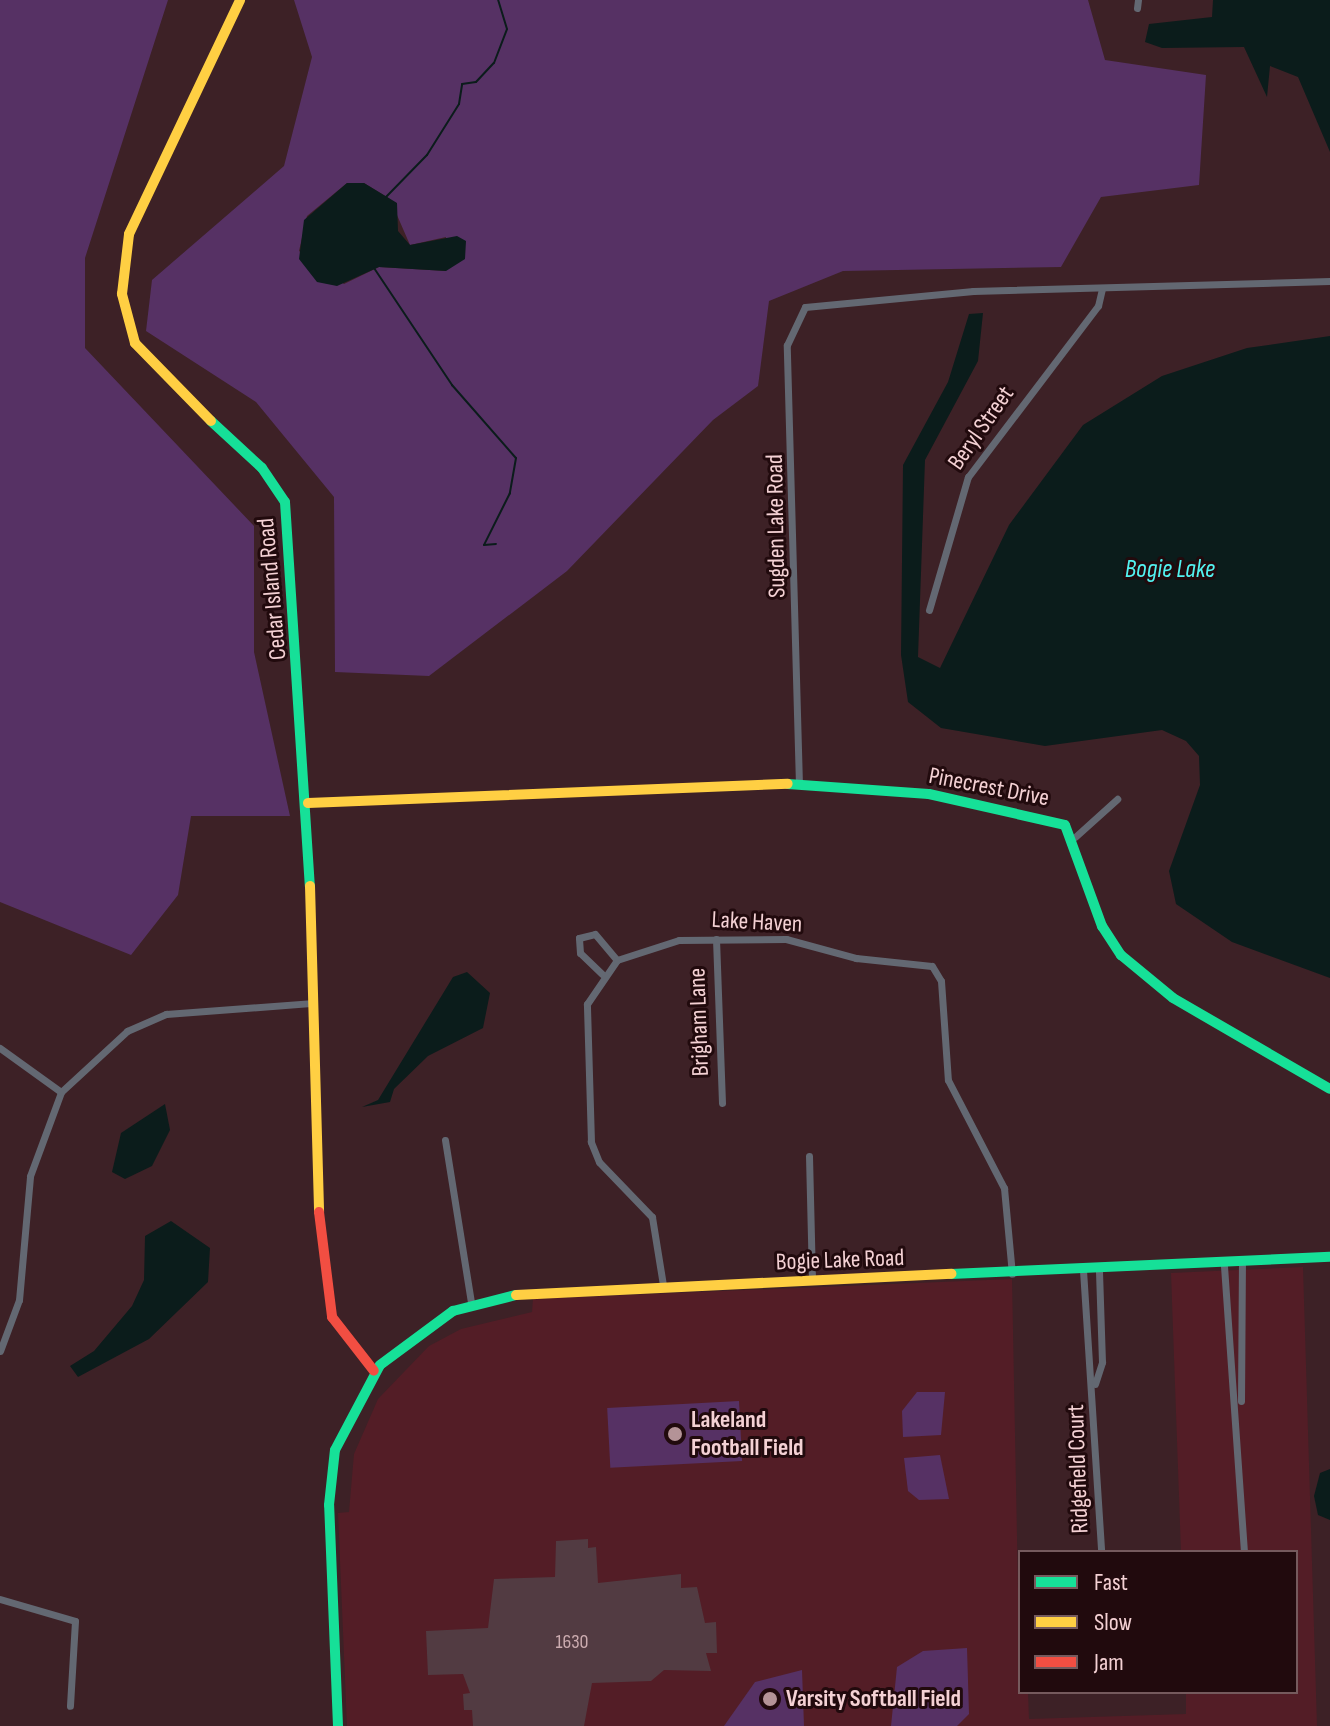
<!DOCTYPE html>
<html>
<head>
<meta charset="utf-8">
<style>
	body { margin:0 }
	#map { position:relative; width:1330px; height:1726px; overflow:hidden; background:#3d2126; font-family:"Sofia Sans Condensed",sans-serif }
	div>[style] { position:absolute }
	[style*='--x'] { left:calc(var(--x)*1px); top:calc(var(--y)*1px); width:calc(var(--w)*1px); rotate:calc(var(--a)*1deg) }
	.built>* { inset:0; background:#531d26 }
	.green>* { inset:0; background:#563164; transform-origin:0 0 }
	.water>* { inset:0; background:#0b1c1b }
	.stream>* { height:2px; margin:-1px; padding:0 1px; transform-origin:1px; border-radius:1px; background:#0b1c1b }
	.building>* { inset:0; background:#523b42 }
	.street>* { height:7px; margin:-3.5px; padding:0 3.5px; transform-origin:3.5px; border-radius:3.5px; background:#636872 }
	.fast>* { height:10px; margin:-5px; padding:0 5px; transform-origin:5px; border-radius:5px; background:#16e098 }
	.slow>* { height:10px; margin:-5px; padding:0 5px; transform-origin:5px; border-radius:5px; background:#ffcf43 }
	.jam>* { height:10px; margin:-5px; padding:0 5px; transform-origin:5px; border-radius:5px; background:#f24e42 }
	.dots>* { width:22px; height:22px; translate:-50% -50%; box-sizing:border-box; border:4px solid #210a0d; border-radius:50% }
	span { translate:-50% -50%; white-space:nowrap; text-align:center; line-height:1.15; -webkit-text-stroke:6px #210a0d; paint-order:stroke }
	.number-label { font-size:20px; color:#ccacb0 }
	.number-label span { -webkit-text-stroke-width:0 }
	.street-label { font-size:24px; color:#f4d1d4 }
	.poi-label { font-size:24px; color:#f4d1d4; font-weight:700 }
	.left { translate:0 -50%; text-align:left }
	.water-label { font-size:26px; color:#52f2f0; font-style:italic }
	.legend { position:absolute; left:1018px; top:1550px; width:280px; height:144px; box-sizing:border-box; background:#210a0d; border:2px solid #755a5d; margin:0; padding:10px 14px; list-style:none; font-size:24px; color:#f4d1d4 }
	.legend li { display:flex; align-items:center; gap:16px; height:40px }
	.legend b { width:40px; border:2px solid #755a5d }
</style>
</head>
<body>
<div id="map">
	<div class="built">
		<i style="clip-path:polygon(1303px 1267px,1317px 1726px,347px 1726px,338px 1513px,349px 1512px,354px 1454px,378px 1399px,429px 1346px,461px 1329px,532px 1312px,533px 1299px,1012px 1279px,1020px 1692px,1028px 1692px,1029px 1719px,1186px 1714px,1186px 1692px,1296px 1692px,1296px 1552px,1181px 1552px,1171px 1273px)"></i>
	</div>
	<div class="green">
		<i style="clip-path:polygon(0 0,168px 0,85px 258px,85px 348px,254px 526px,254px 652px,290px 816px,191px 816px,178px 895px,131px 955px,0 902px)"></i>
		<i style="clip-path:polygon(evenodd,294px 0,1088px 0,1105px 60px,1206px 75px,1199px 185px,1101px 197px,1061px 267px,843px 271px,769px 301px,758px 386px,713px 420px,567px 571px,429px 676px,335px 672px,334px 497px,256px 402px,146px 331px,152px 280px,284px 166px,312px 57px,294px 0,347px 183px,364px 183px,390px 199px,410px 245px,446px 237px,446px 271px,379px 267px,344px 284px,299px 251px,307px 216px,347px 183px)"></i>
		<i style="clip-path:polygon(917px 1392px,945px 1392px,941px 1435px,903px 1437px,902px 1411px)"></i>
		<i style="left:739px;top:1401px;width:60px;height:132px;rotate:87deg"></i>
		<i style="clip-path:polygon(940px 1455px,949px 1499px,919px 1500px,908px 1491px,904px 1458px)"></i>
		<i style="clip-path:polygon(967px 1648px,969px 1714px,957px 1726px,891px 1726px,897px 1667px,923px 1651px)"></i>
		<i style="clip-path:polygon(802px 1670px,804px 1726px,724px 1726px,755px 1682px)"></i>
	</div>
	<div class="water">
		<i style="clip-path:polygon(1213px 0,1330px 0,1330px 152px,1298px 77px,1270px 66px,1267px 97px,1244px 47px,1162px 48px,1145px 42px,1149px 24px,1212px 17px)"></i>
		<i style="clip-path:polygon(347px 183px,364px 183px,397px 203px,398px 231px,410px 245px,457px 236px,466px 241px,465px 259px,446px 271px,379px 267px,337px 286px,317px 282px,299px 259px,304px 220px)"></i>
		<i style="clip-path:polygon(983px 313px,978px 361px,925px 460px,918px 657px,940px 668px,1009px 525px,1083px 425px,1162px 376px,1247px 348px,1330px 336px,1330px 978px,1232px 942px,1176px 904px,1169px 871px,1200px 785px,1199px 756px,1186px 741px,1162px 730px,1045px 746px,941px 728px,908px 702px,901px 655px,903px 465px,948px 382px,969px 314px)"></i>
		<i style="clip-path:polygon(467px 972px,490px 993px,483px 1028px,428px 1056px,394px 1089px,390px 1102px,362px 1107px,378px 1100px,453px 977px)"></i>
		<i style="clip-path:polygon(165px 1104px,170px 1130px,152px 1166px,125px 1179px,112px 1172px,121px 1133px)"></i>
		<i style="clip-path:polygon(171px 1221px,210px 1248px,208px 1282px,149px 1339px,78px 1377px,70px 1366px,94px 1351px,132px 1306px,144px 1280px,145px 1236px)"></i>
		<i style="clip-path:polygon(1330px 1469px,1330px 1520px,1318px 1515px,1314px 1496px,1320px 1473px)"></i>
	</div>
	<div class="stream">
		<i style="--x:386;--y:197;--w:59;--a:-45.7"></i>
		<i style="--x:427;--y:155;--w:60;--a:-57.9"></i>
		<i style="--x:459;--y:104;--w:20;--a:-81"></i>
		<i style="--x:462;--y:84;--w:14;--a:-8"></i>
		<i style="--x:476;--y:82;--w:26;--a:-47"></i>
		<i style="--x:494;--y:63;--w:36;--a:-69"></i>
		<i style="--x:507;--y:29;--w:30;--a:-107"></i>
		<i style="--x:374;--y:268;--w:141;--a:56.3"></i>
		<i style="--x:452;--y:385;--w:97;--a:48.8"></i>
		<i style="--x:516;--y:458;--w:36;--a:100"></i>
		<i style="--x:510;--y:493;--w:58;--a:116.6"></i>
		<i style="--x:484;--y:545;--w:12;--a:-5"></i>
	</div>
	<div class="building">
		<i style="clip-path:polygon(588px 1539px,588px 1548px,596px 1547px,598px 1583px,681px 1574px,681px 1588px,697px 1587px,705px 1623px,716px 1622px,717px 1653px,706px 1653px,711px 1671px,664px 1670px,651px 1681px,592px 1683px,584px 1726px,473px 1726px,472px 1710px,464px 1710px,463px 1694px,470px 1693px,463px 1674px,428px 1675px,426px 1631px,488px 1628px,494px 1579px,555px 1577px,556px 1541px)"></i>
	</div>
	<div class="street">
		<i style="--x:1137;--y:8;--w:8;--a:-83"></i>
		<i style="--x:929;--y:610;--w:139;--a:-73.7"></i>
		<i style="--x:968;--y:477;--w:215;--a:-52.8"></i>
		<i style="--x:1098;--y:306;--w:18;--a:-77"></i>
		<i style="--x:799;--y:785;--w:440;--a:-91.6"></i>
		<i style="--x:787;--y:345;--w:42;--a:-64.7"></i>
		<i style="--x:805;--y:307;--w:169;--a:-5.4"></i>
		<i style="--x:973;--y:291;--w:357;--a:-1.6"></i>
		<i style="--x:1075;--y:837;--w:57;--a:-42.1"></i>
		<i style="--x:716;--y:939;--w:164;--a:87.9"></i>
		<i style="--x:602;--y:974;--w:30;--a:-136"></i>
		<i style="--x:580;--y:953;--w:15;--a:-94"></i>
		<i style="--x:579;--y:938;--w:16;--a:-14"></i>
		<i style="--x:595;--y:934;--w:34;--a:50"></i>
		<i style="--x:0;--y:1048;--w:75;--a:35.8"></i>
		<i style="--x:445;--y:1140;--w:165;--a:80.9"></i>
		<i style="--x:809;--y:1156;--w:125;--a:88.6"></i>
		<i style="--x:1224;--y:1266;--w:287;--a:86"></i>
		<i style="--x:1083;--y:1270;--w:283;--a:86.3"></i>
		<i style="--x:663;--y:1285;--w:69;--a:-99.2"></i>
		<i style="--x:652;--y:1217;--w:76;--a:-133.9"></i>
		<i style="--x:599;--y:1162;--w:22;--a:-112"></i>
		<i style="--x:591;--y:1142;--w:138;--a:-91.7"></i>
		<i style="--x:587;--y:1004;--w:53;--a:-55.7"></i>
		<i style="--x:617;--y:960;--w:65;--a:-17.9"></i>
		<i style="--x:679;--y:940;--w:107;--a:-0.5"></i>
		<i style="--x:786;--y:939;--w:73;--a:15.2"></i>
		<i style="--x:856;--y:958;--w:76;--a:6"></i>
		<i style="--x:932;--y:966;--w:17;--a:59"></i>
		<i style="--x:941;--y:981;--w:99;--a:86"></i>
		<i style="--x:948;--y:1080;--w:122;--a:62.6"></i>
		<i style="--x:1004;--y:1188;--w:86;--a:84.7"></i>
		<i style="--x:0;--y:1351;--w:54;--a:-69.6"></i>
		<i style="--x:19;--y:1300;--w:124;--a:-84.9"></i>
		<i style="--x:30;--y:1176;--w:90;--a:-69.7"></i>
		<i style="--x:61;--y:1092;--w:90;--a:-42.7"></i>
		<i style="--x:127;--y:1031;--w:43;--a:-23.6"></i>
		<i style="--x:166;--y:1014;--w:145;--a:-4.3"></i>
		<i style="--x:1095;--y:1384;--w:23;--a:-72"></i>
		<i style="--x:1102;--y:1362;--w:92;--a:-91.9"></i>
		<i style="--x:1241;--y:1401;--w:136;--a:-89.6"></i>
		<i style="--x:0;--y:1599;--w:78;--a:16.3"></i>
		<i style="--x:75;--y:1621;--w:85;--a:93.4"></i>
	</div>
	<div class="fast">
		<i style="--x:211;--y:421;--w:69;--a:42.7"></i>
		<i style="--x:262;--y:468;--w:41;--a:55.9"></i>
		<i style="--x:285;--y:502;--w:385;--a:86.3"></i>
		<i style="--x:788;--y:784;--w:141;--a:4.1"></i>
		<i style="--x:929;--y:794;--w:139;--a:12.8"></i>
		<i style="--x:1065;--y:825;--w:108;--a:69.9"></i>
		<i style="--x:1102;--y:926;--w:35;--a:57"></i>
		<i style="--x:1121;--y:955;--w:67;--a:39.6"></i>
		<i style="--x:1173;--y:998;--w:181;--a:30.1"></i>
		<i style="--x:951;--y:1274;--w:379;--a:-2.6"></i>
		<i style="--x:338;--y:1726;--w:221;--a:-92.3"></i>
		<i style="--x:329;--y:1505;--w:55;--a:-83.8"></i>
		<i style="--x:335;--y:1450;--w:96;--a:-62.1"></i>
		<i style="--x:380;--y:1365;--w:91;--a:-36.5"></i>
		<i style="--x:453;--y:1311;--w:65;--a:-14.3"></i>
	</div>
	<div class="slow">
		<i style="--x:211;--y:421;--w:109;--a:-134.3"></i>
		<i style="--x:135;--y:343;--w:51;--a:-104.9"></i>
		<i style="--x:122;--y:294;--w:60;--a:-83.3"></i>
		<i style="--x:129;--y:234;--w:259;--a:-64.6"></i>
		<i style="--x:308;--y:803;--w:480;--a:-2.3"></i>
		<i style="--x:310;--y:886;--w:326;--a:88.4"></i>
		<i style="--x:516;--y:1295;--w:436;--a:-2.8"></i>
	</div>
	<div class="jam">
		<i style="--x:319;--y:1212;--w:106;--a:82.9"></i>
		<i style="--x:332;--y:1317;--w:68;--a:52.1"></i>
	</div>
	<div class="dots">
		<i style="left:675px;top:1434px;background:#b49397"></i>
		<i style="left:770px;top:1699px;background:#b49397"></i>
	</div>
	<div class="number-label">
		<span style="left:572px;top:1642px">1630</span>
	</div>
	<div class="street-label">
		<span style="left:981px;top:428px;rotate:-55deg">Beryl Street</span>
		<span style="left:776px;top:526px;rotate:-91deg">Sugden Lake Road</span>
		<span style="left:272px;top:589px;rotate:-95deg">Cedar Island Road</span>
		<span style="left:989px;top:787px;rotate:11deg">Pinecrest Drive</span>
		<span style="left:757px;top:922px;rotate:3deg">Lake Haven</span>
		<span style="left:699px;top:1022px;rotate:-92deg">Brigham Lane</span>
		<span style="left:840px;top:1260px;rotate:-2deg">Bogie Lake Road</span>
		<span style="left:1078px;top:1469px;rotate:-92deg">Ridgefield Court</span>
	</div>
	<div class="poi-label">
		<span class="left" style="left:691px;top:1434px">Lakeland<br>Football Field</span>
		<span class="left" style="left:786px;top:1699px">Varsity Softball Field</span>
	</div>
	<div class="water-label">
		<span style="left:1170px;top:570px">Bogie Lake</span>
	</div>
	<ul class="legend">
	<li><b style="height:10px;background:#16e098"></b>Fast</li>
	<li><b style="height:10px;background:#ffcf43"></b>Slow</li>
	<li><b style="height:10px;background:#f24e42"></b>Jam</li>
	</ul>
</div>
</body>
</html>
